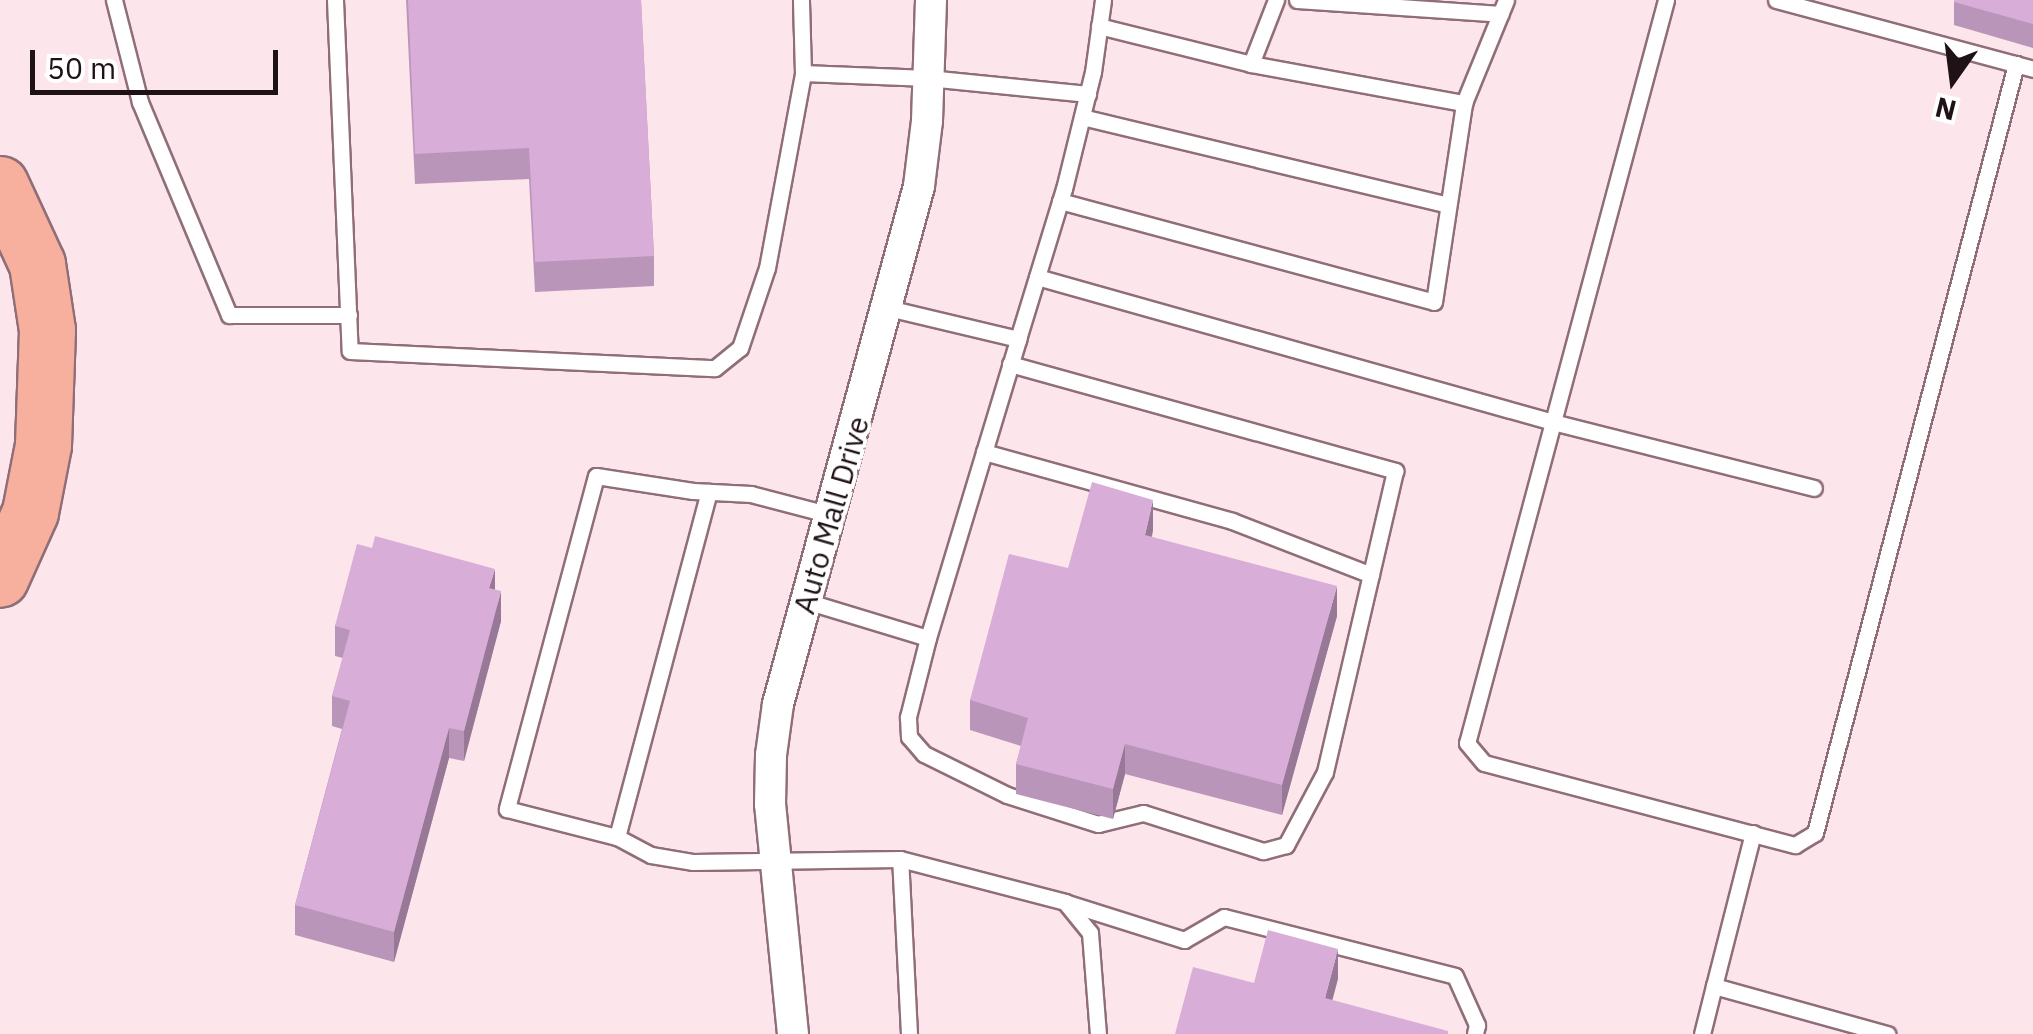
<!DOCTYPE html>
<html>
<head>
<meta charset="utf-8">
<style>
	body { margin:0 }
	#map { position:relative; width:2033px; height:1034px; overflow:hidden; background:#fce5eb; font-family:"IBM Plex Sans",sans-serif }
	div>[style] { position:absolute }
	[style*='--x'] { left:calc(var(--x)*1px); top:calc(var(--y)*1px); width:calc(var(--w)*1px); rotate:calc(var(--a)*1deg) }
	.roads { filter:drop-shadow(2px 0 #906e78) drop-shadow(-2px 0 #906e78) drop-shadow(0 2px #906e78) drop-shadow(0 -2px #906e78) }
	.lane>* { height:15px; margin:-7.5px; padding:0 7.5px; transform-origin:7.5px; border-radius:7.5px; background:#fff }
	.street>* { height:30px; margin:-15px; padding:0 15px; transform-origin:15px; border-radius:15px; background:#fff }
	.highway>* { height:55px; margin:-27.5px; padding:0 27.5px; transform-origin:27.5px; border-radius:27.5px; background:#f7af9e }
	.wall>* { inset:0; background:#ba95ba }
	.shaded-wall>* { inset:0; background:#977997 }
	.building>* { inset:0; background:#d8add8 }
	span { translate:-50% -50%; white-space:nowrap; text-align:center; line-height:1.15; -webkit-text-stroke:8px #fff; paint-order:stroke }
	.street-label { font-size:30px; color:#1f1216 }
	.north { position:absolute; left:1903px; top:30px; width:100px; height:100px; -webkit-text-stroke:8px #fff; paint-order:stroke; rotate:194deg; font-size:28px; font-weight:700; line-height:40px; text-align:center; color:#1f1216 }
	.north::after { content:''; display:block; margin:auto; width:35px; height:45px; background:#1f1216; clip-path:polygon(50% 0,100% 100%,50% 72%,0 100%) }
	.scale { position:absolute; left:30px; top:50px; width:248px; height:45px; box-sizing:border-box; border:5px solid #1f1216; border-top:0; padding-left:12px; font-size:30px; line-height:35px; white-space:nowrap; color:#1f1216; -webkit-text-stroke:8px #fff; paint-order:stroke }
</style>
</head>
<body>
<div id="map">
	<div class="roads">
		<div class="lane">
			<i style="--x:114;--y:0;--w:105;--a:75.7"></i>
			<i style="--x:140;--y:102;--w:231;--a:67.3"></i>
			<i style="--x:229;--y:315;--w:120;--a:0"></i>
			<i style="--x:335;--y:0;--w:351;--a:87.6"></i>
			<i style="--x:350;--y:351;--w:365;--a:2.7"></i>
			<i style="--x:715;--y:368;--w:32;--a:-39"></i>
			<i style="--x:740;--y:348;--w:84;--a:-71.4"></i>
			<i style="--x:767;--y:268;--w:198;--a:-79.5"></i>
			<i style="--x:803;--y:73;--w:73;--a:-91.6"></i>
			<i style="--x:1297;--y:0;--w:204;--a:3.9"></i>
			<i style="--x:1666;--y:0;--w:769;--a:104.99"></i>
			<i style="--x:1467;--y:743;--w:26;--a:50"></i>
			<i style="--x:1484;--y:763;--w:322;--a:14.8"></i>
			<i style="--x:1795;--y:845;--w:23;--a:-31"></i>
			<i style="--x:1815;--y:833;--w:795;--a:-75.35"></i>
			<i style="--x:1776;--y:0;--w:266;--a:15"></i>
			<i style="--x:1099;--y:26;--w:157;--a:14"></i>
			<i style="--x:1251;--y:64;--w:217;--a:10.4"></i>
			<i style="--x:1464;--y:103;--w:111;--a:-67.8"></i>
			<i style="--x:1251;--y:64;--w:69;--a:-68.7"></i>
			<i style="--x:803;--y:73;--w:125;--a:2.3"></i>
			<i style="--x:928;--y:78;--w:161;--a:5.7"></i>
			<i style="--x:1082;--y:117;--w:376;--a:13.5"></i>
			<i style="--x:1060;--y:201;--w:387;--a:15.1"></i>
			<i style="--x:1434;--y:302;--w:201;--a:-81.4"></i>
			<i style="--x:1037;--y:277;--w:536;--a:15.7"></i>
			<i style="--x:1553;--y:422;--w:269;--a:14.2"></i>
			<i style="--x:888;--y:308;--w:134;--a:13.4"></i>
			<i style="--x:1010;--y:364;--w:400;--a:15.5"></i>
			<i style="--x:1395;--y:471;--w:309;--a:103.1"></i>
			<i style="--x:1325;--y:772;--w:83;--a:118.1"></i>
			<i style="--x:1286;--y:845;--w:24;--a:165"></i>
			<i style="--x:1263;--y:851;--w:126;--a:-162.4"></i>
			<i style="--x:1143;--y:813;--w:46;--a:166.3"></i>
			<i style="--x:1098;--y:824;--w:96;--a:-162.3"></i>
			<i style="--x:1007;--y:795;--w:93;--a:-153.7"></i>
			<i style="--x:924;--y:754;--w:23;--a:-131"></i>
			<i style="--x:909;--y:737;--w:20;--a:-93"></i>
			<i style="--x:908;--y:717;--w:81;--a:-75.8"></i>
			<i style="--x:928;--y:638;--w:312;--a:-73.2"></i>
			<i style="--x:1018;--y:339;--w:157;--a:-73"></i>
			<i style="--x:1064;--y:189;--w:121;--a:-76.1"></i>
			<i style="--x:1093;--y:72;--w:73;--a:-82.1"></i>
			<i style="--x:984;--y:452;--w:257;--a:15.5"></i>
			<i style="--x:1232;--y:521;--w:149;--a:21.2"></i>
			<i style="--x:831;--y:515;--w:83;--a:-165.3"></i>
			<i style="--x:751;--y:494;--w:58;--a:-177"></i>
			<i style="--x:693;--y:491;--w:98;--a:-171.2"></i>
			<i style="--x:596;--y:476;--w:345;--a:105"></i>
			<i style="--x:507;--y:809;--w:114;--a:14.3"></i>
			<i style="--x:617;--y:837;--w:38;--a:28"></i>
			<i style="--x:651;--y:855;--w:43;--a:9.5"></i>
			<i style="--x:693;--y:862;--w:207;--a:-0.8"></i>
			<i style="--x:806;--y:601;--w:127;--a:16.9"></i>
			<i style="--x:617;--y:837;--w:357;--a:-75.1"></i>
			<i style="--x:1067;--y:903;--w:123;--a:17.5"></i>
			<i style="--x:1184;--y:940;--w:46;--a:-29.9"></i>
			<i style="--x:1224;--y:917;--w:238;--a:14.3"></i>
			<i style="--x:1455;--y:976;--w:54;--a:65.8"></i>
			<i style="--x:1477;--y:1025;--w:9;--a:103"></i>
			<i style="--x:1714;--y:986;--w:158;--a:-75.7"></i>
			<i style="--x:909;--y:1034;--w:175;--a:-92.9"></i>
			<i style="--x:900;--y:859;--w:171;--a:14.6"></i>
			<i style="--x:1065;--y:902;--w:40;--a:51"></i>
			<i style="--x:1090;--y:933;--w:101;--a:85.5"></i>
			<i style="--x:1702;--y:1034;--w:49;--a:-76"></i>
			<i style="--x:1714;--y:986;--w:180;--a:15.5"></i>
		</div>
		<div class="street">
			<i style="--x:793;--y:1034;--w:231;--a:-95.7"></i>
			<i style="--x:770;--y:804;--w:49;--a:-88.8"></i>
			<i style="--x:771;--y:755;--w:51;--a:-82.2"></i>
			<i style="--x:778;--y:704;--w:537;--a:-74.77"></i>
			<i style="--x:919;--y:186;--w:65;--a:-83"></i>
			<i style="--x:927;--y:121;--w:121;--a:-88.1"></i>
		</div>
		<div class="highway">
			<i style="--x:0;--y:184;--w:88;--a:65.2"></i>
			<i style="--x:37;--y:264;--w:67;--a:81.4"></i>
			<i style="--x:47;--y:330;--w:115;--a:92"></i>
			<i style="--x:43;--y:445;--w:68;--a:101"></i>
			<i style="--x:30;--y:512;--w:73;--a:114.1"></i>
		</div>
	</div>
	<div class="wall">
		<i style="clip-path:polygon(406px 0,641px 0,654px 256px,654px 286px,535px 292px,529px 179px,415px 184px)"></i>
		<i style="clip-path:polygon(1954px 0,2033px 0,2033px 48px,1954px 25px)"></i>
		<i style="clip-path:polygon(1153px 530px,1152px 537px,1337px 616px,1282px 815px,1125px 774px,1113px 819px,1016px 794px,1016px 764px,1021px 746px,970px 730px,970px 700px,1068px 568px)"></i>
		<i style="clip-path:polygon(372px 548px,495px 589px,501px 621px,464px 761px,449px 758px,394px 962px,295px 935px,295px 905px,342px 729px,332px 726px,332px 696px,343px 658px,335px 656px,335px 626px)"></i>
	</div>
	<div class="shaded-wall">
		<i style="clip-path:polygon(1153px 500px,1153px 530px,1145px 565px,1145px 535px)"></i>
		<i style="clip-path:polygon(495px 569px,495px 599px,489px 588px)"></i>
		<i style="clip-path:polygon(1337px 586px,1337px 616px,1282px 815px,1282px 785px)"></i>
		<i style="clip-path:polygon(501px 591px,501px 621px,464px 761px,464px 731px)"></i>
		<i style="clip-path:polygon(449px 728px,449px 758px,394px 962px,394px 932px)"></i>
		<i style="clip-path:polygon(1125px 744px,1125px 774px,1113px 819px,1113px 789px)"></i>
		<i style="clip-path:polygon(1338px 949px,1338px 979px,1325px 1028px,1325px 998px)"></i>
	</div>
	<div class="building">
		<i style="clip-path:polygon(408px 0,641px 0,654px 256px,535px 262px,529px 148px,415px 154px)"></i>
		<i style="clip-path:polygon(1954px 0,2033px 0,2033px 24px,1954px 2px)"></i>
		<i style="clip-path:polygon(1092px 482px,1153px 500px,1145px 535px,1337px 586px,1282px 785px,1125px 744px,1113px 789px,1016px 764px,1028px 718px,970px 700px,1009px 554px,1068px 568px)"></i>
		<i style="clip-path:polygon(375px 536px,495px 569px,489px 588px,501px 591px,464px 731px,449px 728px,394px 932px,295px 905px,350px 701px,332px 696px,350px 630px,335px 626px,357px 544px,372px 548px)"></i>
		<i style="clip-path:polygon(1268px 930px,1338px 949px,1325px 998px,1448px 1031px,1448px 1034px,1175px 1034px,1193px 967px,1254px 983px)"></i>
	</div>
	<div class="street-label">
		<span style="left:831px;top:515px;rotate:-74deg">Auto Mall Drive</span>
	</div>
	<div class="north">N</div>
	<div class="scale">50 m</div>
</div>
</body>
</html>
